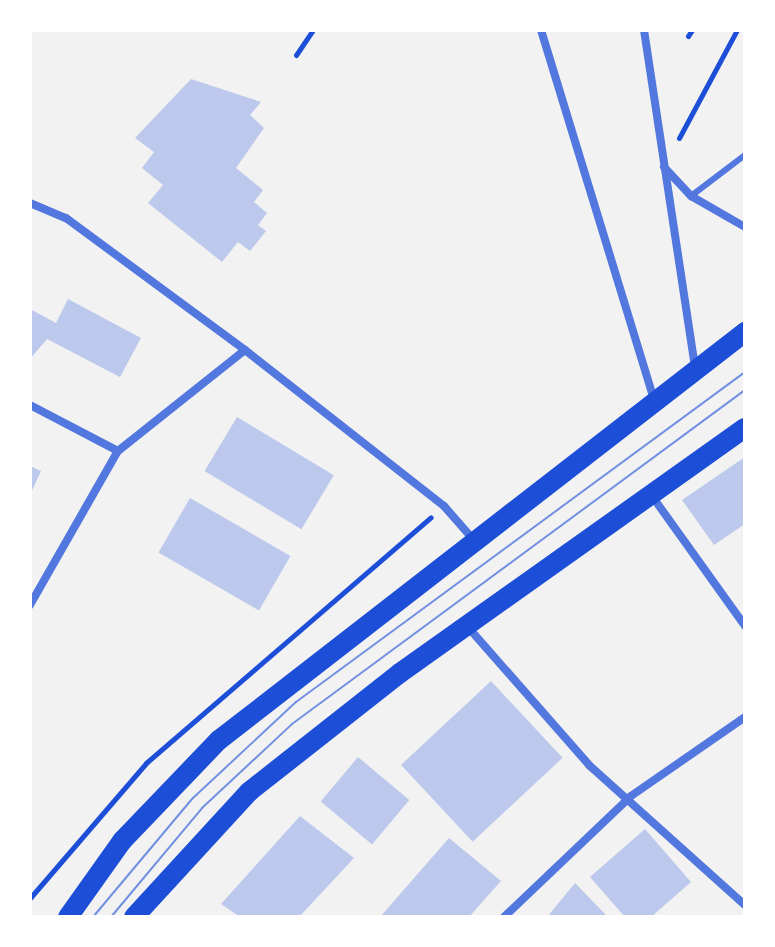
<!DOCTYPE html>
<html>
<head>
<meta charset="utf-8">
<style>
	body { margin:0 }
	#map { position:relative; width:775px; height:947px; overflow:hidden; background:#f2f2f2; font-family:Poppins,sans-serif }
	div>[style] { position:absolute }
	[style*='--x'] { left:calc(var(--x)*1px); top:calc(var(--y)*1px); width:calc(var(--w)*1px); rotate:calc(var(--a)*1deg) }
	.building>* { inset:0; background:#bdc9ec; transform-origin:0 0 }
	.path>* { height:5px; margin:-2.5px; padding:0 2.5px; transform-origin:2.5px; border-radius:2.5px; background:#1d4ed8 }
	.service>* { height:6px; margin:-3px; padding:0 3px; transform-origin:3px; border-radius:3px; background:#5277de }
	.minor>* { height:8px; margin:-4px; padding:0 4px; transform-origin:4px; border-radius:4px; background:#5277de }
	.primary>* { height:20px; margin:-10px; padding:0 10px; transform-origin:10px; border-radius:10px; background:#1d4ed8 }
	.tram>* { height:2px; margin:-1px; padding:0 1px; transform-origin:1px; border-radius:1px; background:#7290e2 }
	span { translate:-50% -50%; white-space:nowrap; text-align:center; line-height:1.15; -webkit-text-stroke:6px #fff; paint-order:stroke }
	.frame { position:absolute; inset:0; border:32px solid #fff; pointer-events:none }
</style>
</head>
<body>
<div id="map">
	<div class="building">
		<i style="clip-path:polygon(191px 79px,261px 102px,250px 115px,264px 128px,236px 168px,263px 190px,254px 202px,267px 213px,258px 225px,266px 231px,250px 251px,238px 242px,222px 262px,148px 203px,163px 185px,142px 168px,154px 152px,135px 138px)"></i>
		<i style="clip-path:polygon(68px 299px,141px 338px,120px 377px,47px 339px,30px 359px,30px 309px,56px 323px)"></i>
		<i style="left:237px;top:417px;width:113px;height:63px;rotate:31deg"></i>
		<i style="clip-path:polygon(745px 457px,745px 524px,714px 545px,682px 500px)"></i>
		<i style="clip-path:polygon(30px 466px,41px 471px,30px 495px)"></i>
		<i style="left:190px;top:498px;width:116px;height:63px;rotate:30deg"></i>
		<i style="left:491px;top:681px;width:105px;height:123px;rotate:47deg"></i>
		<i style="left:358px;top:757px;width:67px;height:58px;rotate:40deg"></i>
		<i style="clip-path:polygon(300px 816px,354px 858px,299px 917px,240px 917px,221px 904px)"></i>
		<i style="clip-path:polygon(645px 829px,691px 882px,651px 917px,625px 917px,590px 877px)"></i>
		<i style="clip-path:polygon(449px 838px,501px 881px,469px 917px,380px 917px)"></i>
		<i style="clip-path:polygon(575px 883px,608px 917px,547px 917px)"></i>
	</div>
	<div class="path">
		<i style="--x:688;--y:36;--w:7;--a:-56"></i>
		<i style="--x:296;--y:55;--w:30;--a:-56"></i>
		<i style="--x:679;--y:138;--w:123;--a:-61.8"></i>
		<i style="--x:30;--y:898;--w:178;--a:-49.3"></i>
		<i style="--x:146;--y:763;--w:376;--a:-40.8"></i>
	</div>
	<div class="service">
		<i style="--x:691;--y:196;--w:68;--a:-37.2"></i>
	</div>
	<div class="minor">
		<i style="--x:541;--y:30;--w:387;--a:73"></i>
		<i style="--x:644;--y:30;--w:342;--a:81.4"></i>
		<i style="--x:664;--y:167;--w:40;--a:47"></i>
		<i style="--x:691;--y:196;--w:62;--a:29.9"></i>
		<i style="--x:30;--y:203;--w:39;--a:23"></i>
		<i style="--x:66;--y:218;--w:222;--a:36.4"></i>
		<i style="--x:245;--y:350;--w:253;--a:38.1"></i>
		<i style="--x:444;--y:506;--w:43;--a:48.8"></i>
		<i style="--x:30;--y:405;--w:99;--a:27.6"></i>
		<i style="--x:652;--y:496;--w:160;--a:54.4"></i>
		<i style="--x:30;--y:605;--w:177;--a:-60.3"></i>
		<i style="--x:118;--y:451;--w:162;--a:-38.5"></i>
		<i style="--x:467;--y:626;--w:186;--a:48.7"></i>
		<i style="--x:590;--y:766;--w:208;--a:41.9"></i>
		<i style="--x:504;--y:917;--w:175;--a:-43.6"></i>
		<i style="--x:631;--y:796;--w:139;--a:-34.7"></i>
	</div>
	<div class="primary">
		<i style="--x:68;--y:917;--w:93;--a:-54.6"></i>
		<i style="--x:122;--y:841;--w:140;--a:-46.2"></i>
		<i style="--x:219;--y:740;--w:666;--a:-37.8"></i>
		<i style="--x:134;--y:917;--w:171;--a:-47.4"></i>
		<i style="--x:250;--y:791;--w:191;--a:-38.2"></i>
		<i style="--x:400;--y:673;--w:423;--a:-35.4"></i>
	</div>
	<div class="tram">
		<i style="--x:93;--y:917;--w:155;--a:-50"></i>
		<i style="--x:193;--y:798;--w:141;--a:-43"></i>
		<i style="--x:296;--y:702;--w:557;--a:-36.31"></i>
		<i style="--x:111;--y:917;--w:142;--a:-50.1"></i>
		<i style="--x:202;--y:808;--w:123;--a:-43"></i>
		<i style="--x:292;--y:724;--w:563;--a:-36.4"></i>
	</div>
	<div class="frame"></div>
</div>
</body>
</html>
